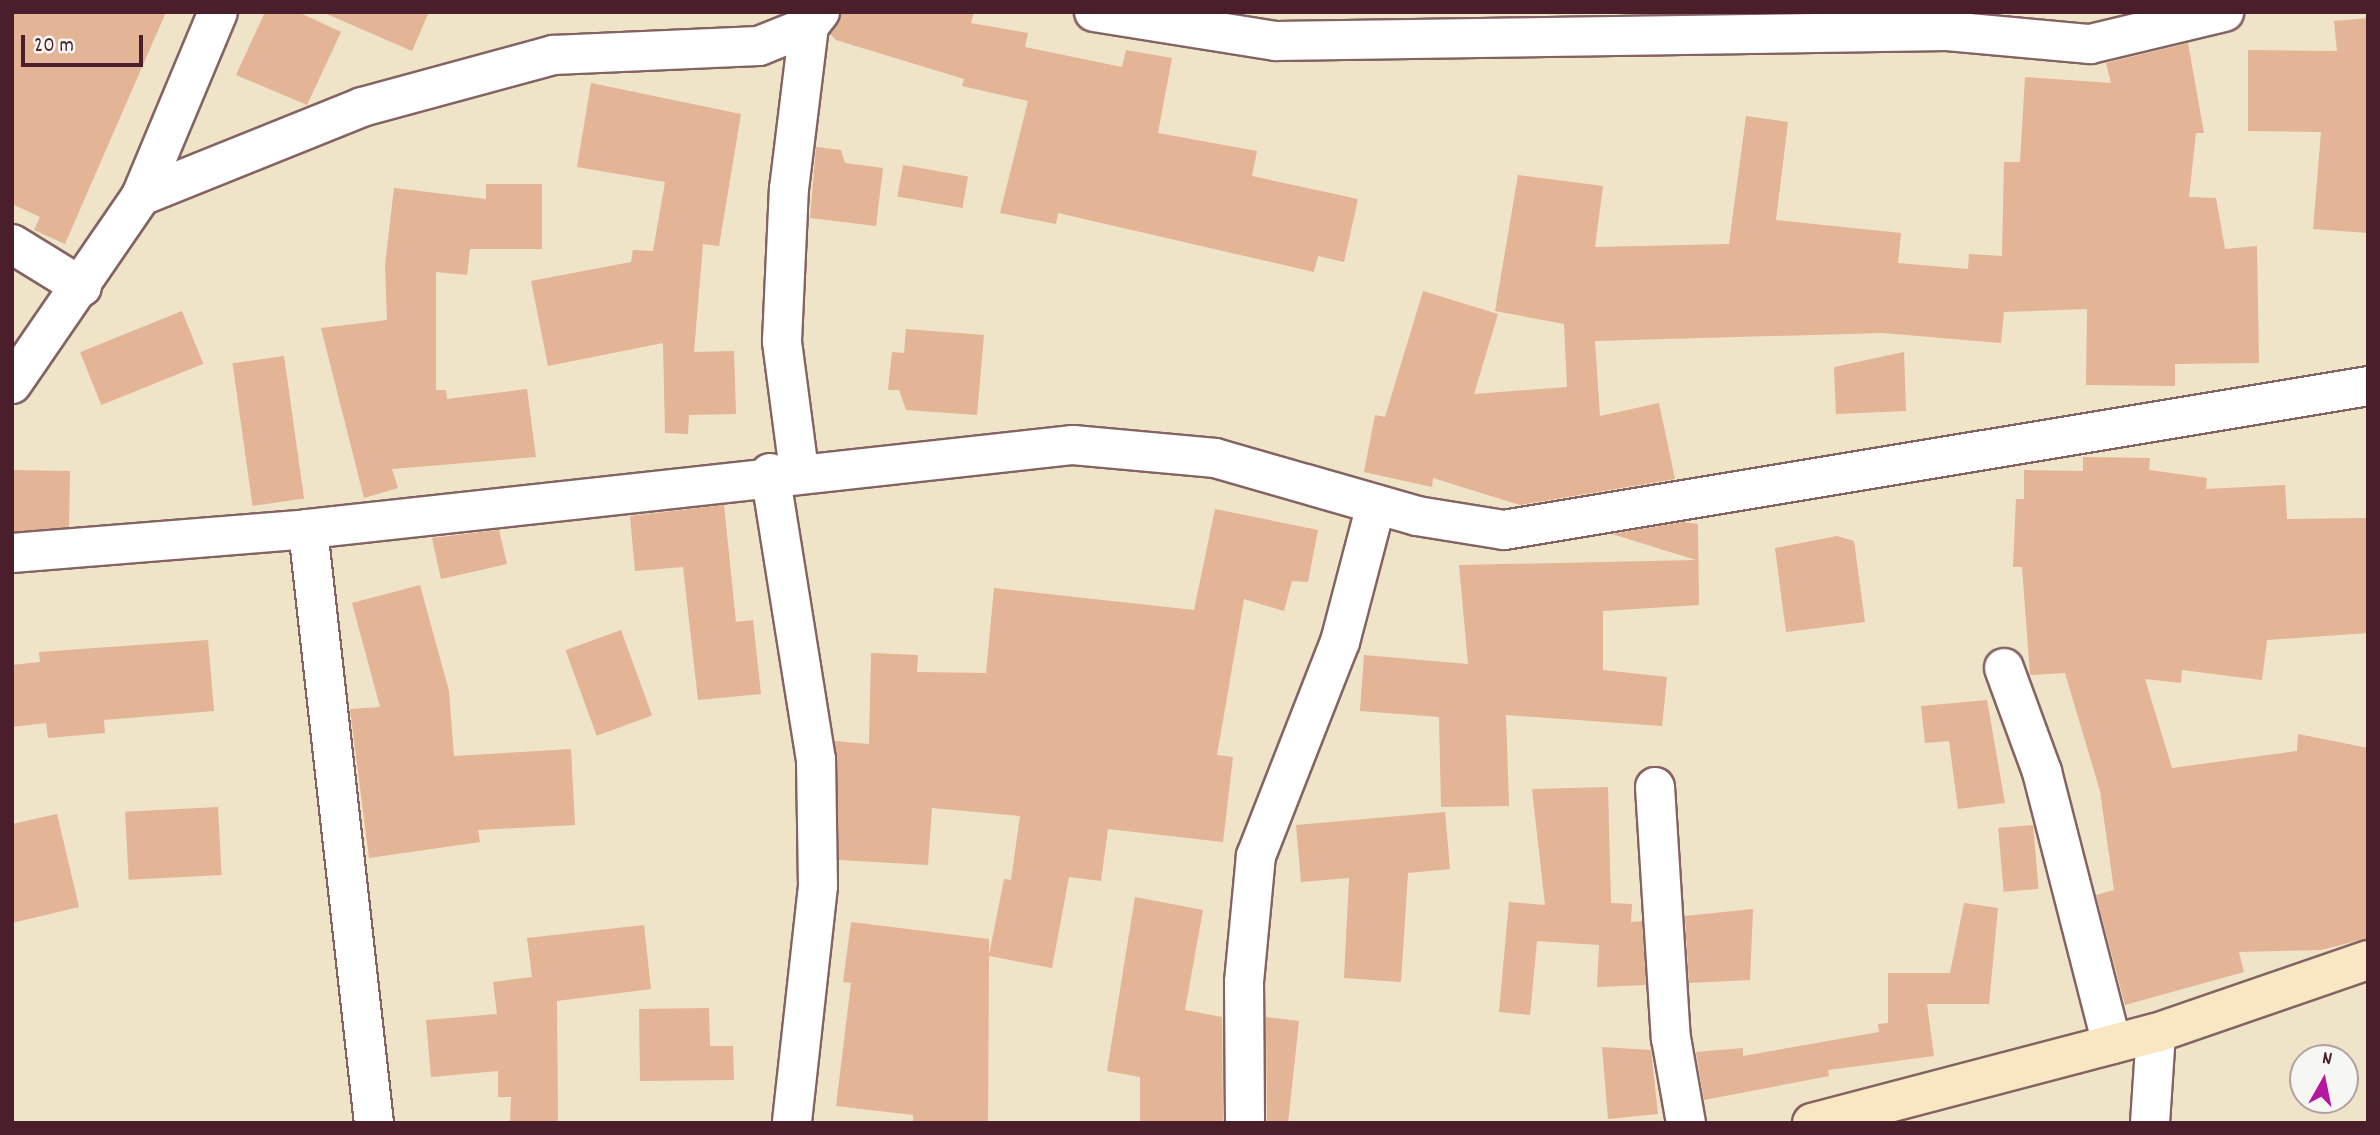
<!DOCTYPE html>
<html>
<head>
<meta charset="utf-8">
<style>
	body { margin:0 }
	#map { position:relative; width:2380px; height:1135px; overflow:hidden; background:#efe3c8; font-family:Dekko,sans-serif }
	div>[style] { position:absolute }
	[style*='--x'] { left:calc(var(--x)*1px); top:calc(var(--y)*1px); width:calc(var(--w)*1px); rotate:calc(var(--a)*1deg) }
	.building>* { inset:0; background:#e3b496; transform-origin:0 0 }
	.roads { filter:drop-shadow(2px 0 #846462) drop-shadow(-2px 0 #846462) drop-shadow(0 2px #846462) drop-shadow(0 -2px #846462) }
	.street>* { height:38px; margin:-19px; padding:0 19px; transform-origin:19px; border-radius:19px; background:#fff }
	.secondary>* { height:38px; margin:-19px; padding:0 19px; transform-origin:19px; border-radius:19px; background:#f9e7c3 }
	span { translate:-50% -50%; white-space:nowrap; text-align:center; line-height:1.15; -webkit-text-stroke:7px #f6f6f2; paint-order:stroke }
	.frame { position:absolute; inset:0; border:14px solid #4a1f2b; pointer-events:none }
	.north { position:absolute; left:2289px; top:1044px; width:70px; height:70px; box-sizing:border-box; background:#f6f6f2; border:2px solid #b1a0a2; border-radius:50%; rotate:9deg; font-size:19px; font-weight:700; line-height:28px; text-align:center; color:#4a1f2b }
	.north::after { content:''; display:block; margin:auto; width:24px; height:32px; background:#b5179e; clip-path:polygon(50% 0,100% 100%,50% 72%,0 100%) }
	.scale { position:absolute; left:21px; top:35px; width:122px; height:32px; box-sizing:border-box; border:4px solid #4a1f2b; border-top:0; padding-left:9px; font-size:21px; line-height:24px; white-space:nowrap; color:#4a1f2b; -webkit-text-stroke:5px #f6f6f2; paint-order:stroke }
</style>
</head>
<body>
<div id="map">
	<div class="building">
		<i style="clip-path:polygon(12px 12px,166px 12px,65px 244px,34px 230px,40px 217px,12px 204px)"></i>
		<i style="clip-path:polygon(265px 12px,298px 12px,341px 32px,307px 105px,236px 75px)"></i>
		<i style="clip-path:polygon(322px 12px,429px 12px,412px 51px)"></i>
		<i style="clip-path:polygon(841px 12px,974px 12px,971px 23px,1028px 33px,1025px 47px,1122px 67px,1126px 50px,1172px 58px,1158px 133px,1257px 151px,1252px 176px,1358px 199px,1344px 262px,1318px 256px,1314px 272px,1058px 213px,1056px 224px,1000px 213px,1028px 101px,962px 86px,964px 79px,836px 40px,830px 34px)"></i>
		<i style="clip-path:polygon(2368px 18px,2368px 233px,2313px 229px,2321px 132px,2248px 131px,2248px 50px,2337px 51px,2334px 21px)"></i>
		<i style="clip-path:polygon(2188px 43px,2204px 133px,2196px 133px,2189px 197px,2216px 198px,2225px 249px,2257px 246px,2259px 363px,2175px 364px,2175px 386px,2086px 385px,2087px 309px,2004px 312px,2001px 343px,1883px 333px,1595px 341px,1600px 416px,1659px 403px,1675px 479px,1520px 505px,1433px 478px,1432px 487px,1364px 472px,1375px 415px,1385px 417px,1423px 291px,1498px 314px,1474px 394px,1567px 387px,1564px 324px,1495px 311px,1518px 175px,1603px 186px,1595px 247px,1729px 244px,1746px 116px,1788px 122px,1776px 220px,1901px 233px,1898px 263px,1968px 269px,1969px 254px,2002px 256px,2004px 162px,2020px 162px,2025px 77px,2111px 83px,2106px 63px)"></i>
		<i style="clip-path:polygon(591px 83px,741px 114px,719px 246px,703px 244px,694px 352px,734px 351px,736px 414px,689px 415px,688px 434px,665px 433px,663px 343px,548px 366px,531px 281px,631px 262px,633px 250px,653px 251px,665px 182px,577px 167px)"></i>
		<i style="clip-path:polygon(816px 147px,841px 150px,845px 163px,883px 168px,876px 226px,810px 218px)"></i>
		<i style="left:903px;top:165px;width:66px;height:32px;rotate:10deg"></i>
		<i style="clip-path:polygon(486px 184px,542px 184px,542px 249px,470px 249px,467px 275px,436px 272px,436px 390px,446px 390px,447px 399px,527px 389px,536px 457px,392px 469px,398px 488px,364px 498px,321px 328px,387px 320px,385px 265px,394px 188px,486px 199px)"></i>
		<i style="left:182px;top:311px;width:57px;height:110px;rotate:68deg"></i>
		<i style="clip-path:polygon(906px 329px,984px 335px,977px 415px,906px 410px,899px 390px,888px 390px,892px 352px,904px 353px)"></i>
		<i style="clip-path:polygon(1904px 352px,1906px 411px,1836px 414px,1834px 367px)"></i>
		<i style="left:284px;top:356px;width:144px;height:52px;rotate:82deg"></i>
		<i style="clip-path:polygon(2083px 457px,2150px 458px,2149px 470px,2207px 478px,2206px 489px,2285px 485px,2287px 519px,2368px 518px,2368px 633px,2267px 640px,2262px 680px,2182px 670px,2181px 683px,2145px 679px,2172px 768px,2297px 751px,2298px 734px,2368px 748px,2368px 938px,2321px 950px,2239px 952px,2244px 972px,2125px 1005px,2096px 895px,2114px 890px,2100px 791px,2065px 673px,2030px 675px,2022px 567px,2013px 567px,2016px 499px,2024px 499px,2024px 470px,2083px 471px)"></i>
		<i style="left:12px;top:470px;width:58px;height:61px;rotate:1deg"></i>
		<i style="clip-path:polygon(724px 505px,736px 622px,753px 620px,761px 694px,698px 700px,683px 567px,635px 571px,630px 516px)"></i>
		<i style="clip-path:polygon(1215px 509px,1318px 530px,1308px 582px,1292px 581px,1284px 611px,1244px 599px,1217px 755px,1233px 757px,1223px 842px,1108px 829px,1101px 881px,1069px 877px,1052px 968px,989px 956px,988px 1123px,913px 1123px,913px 1115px,836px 1106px,851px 983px,843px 982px,851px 922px,989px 939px,989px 955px,1004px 879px,1011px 880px,1020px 816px,932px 808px,928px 865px,839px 860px,835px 741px,869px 744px,871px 653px,918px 655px,917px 672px,986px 673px,994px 588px,1194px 610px)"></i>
		<i style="clip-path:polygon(1683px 522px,1698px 524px,1699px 605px,1603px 611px,1603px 670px,1667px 677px,1662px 726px,1506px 715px,1509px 806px,1441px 807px,1439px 717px,1360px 711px,1364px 655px,1468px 664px,1459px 565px,1696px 560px,1612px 534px)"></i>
		<i style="clip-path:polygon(499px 530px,507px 564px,441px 579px,432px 538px)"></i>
		<i style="clip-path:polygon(1837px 536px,1854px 541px,1865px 622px,1786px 632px,1775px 548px)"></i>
		<i style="clip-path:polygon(420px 585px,449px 691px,454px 756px,571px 749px,575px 825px,478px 830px,480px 842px,369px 858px,350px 709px,380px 707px,352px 603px)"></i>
		<i style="left:621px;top:630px;width:91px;height:59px;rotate:70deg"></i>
		<i style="clip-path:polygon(208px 640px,214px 711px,104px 720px,105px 733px,48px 738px,46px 723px,12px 727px,12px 665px,40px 662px,39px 652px)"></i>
		<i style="clip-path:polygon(1987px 700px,2005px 803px,1958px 809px,1949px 741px,1925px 743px,1921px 706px)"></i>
		<i style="clip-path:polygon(1608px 787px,1611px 903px,1632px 904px,1631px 922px,1642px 921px,1646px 985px,1597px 987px,1599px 945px,1537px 941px,1530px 1015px,1499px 1012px,1509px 902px,1545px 905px,1532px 789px)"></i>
		<i style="left:218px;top:807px;width:68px;height:93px;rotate:87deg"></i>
		<i style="clip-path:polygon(1445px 812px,1450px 869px,1408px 873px,1401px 982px,1344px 978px,1349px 878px,1301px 882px,1296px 825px)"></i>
		<i style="clip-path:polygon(57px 814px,79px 907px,12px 923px,12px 824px)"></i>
		<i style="left:2033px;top:825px;width:64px;height:35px;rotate:85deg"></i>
		<i style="clip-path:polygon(1135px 897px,1203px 910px,1185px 1010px,1222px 1017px,1223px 1123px,1140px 1123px,1140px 1077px,1107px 1071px)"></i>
		<i style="clip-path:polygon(1964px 903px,1998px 908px,1989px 1004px,1927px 1004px,1934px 1056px,1828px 1070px,1829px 1076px,1704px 1100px,1696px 1052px,1743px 1048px,1743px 1056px,1879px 1032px,1878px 1024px,1888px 1023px,1888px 973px,1950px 973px)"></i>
		<i style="clip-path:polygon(1753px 909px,1750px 980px,1689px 983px,1685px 916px)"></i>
		<i style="clip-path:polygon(644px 925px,651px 989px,557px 1001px,558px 1123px,510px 1123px,511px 1097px,498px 1097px,498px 1071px,431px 1077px,426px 1020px,497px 1014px,493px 982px,532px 977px,527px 938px)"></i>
		<i style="clip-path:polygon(709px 1008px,710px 1046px,733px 1046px,734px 1080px,640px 1081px,639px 1009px)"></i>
		<i style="clip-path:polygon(1266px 1017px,1299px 1021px,1288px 1123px,1267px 1123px)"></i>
		<i style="clip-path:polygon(1602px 1047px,1651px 1050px,1658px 1114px,1608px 1119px)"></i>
	</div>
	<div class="roads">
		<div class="street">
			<i style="--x:1094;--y:12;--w:184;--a:9.1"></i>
			<i style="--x:1276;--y:41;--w:671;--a:-0.85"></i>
			<i style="--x:1947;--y:31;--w:144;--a:5.2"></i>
			<i style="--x:2090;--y:44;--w:138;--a:-13.4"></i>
			<i style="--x:141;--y:196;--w:238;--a:-21.9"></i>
			<i style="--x:362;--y:107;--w:198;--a:-15.2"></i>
			<i style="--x:553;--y:55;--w:206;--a:-2.5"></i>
			<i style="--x:759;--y:46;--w:54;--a:-21.8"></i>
			<i style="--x:809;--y:26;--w:18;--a:-52"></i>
			<i style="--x:12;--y:244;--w:82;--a:31.6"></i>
			<i style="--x:12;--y:384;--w:228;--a:-55.5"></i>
			<i style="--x:141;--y:196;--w:199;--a:-67.3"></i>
			<i style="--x:799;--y:471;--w:131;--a:-97.5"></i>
			<i style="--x:782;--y:341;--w:152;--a:-87.4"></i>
			<i style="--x:789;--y:189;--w:164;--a:-83"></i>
			<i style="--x:770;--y:473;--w:290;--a:80.9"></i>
			<i style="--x:816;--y:759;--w:127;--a:89.1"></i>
			<i style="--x:818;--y:886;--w:238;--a:96.3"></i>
			<i style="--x:308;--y:529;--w:598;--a:83.66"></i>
			<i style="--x:12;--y:553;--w:297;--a:-4.6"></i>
			<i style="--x:308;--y:529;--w:770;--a:-6.27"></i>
			<i style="--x:1073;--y:445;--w:143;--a:5.2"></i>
			<i style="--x:1215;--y:458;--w:210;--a:16"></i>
			<i style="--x:1417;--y:516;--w:88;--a:9.1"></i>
			<i style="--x:1504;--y:530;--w:876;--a:-9.46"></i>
			<i style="--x:2004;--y:668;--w:111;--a:69.9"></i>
			<i style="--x:2042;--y:772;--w:281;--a:75.6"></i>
			<i style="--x:1655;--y:787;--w:252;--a:86.4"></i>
			<i style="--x:1671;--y:1038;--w:86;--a:80"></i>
			<i style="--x:1245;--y:1123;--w:141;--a:-90.4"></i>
			<i style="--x:1244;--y:982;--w:127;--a:-84.6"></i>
			<i style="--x:1256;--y:856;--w:230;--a:-68.6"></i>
			<i style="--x:1340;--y:642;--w:142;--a:-75.3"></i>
			<i style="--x:2150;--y:1123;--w:90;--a:-86.2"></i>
		</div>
		<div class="secondary">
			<i style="--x:1812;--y:1123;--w:356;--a:-14.7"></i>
			<i style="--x:2156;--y:1033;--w:224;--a:-19"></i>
		</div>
	</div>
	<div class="frame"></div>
	<div class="north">N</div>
	<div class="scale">20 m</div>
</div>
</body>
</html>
